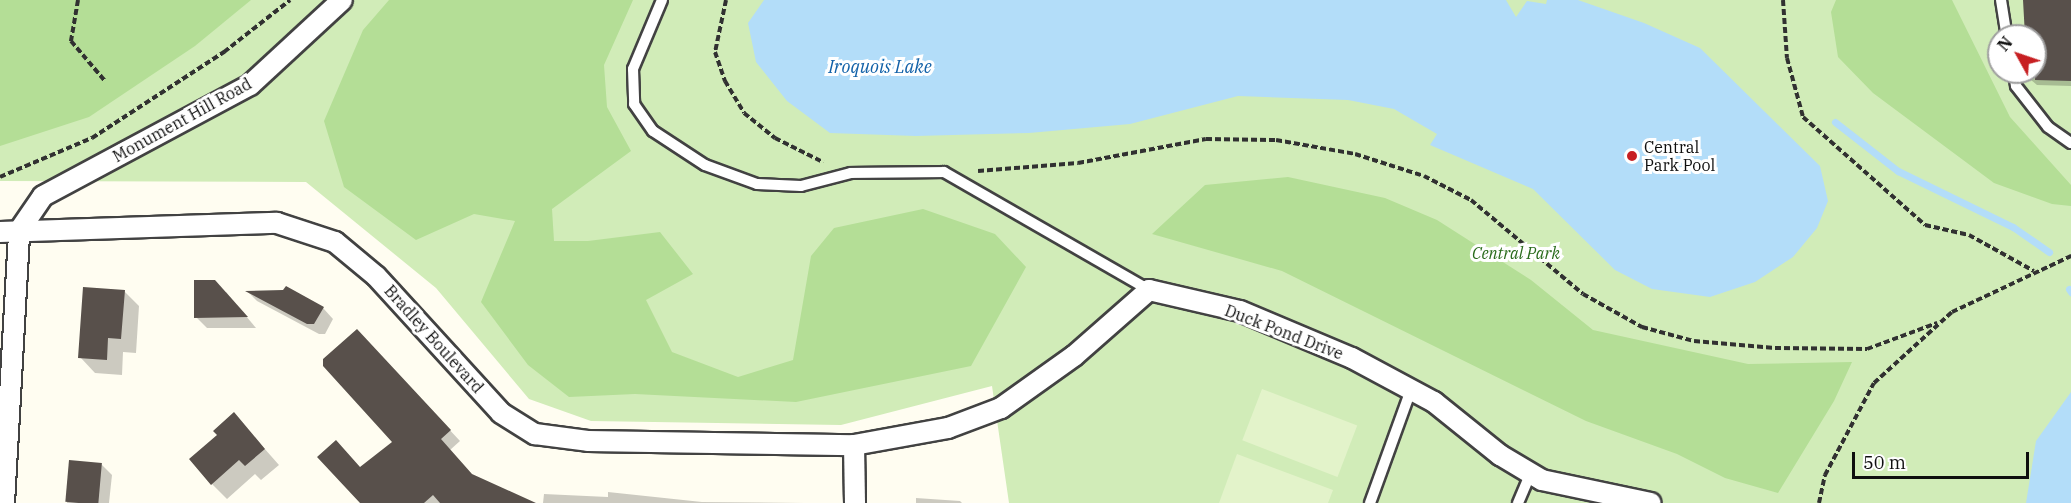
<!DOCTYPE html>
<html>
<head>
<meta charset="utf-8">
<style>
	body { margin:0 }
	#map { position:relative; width:2071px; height:503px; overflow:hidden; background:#fffdf1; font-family:"IBM Plex Serif",serif }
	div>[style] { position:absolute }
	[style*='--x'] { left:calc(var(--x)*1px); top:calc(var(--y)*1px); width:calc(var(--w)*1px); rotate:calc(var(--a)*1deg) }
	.green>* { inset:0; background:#d1ecb8 }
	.forest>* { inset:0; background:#b4de96 }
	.pitch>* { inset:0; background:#e3f3ca; transform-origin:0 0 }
	.water>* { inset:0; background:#b3ddf9 }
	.shadow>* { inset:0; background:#0003 }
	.stream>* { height:7px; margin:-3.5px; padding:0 3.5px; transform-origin:3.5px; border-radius:3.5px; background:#b3ddf9 }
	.building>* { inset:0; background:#58504b; transform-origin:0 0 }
	.path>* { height:4px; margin-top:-2px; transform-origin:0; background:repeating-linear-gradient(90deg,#313131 0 6px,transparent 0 9px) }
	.roads { filter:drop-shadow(2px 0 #424242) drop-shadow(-2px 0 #424242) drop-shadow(0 2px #424242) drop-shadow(0 -2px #424242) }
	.service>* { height:10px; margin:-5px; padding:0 5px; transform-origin:5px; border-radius:5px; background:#fff }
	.minor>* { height:20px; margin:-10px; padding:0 10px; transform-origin:10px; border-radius:10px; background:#fff }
	.dots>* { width:16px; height:16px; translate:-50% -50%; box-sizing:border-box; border:3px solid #fff; border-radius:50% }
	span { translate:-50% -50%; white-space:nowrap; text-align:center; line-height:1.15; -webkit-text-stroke:6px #fff; paint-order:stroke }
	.street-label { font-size:16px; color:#0f0f0f }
	.poi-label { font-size:16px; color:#0f0f0f }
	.left { translate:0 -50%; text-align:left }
	.park-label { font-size:16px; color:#296b1b; font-style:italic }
	.water-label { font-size:18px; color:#1161a8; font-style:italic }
	.north { position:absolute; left:1987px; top:24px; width:60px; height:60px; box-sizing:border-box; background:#fff; border:2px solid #9f9f9f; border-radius:50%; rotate:310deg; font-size:16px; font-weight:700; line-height:24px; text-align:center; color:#0f0f0f }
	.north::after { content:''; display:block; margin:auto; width:21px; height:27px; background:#c71f22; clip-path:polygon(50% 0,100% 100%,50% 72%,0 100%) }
	.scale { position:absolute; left:1852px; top:452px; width:177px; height:27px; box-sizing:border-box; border:3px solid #0f0f0f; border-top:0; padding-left:8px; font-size:18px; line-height:21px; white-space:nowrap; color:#0f0f0f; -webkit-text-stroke:4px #fff; paint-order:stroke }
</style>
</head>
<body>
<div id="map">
	<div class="green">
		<i style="clip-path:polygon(evenodd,0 0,2071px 0,2071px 503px,1009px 503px,992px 386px,841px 425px,591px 421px,529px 399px,436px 288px,306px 182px,0 181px,0 0,1999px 36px,2035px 36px,2035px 72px,1999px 72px,1999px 36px)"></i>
	</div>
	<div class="forest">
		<i style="clip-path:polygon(0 0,251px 0,195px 46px,89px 117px,0 146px)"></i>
		<i style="clip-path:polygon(389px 0,633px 0,604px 65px,607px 107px,631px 151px,552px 209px,554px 241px,588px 241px,660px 232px,693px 274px,646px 300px,672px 352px,738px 377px,793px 360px,811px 256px,834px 228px,923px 209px,995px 234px,1026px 267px,971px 366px,796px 402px,635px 394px,569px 397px,528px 365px,481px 302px,515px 221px,474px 214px,416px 240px,344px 187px,324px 121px,363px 30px)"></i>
		<i style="clip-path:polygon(1836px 0,1952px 0,2010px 117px,2071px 185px,2071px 206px,2052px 204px,1994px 183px,1873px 93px,1838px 57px,1831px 12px)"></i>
		<i style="clip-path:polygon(1288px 177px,1385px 198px,1437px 220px,1531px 280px,1593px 330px,1748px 364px,1852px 362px,1834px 401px,1778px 493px,1725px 478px,1677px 454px,1586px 421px,1282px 271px,1152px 234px,1205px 185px)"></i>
	</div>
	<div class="pitch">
		<i style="left:1262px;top:389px;width:102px;height:55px;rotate:21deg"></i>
		<i style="clip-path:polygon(1237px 454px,1333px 490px,1328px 503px,1219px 503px)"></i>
	</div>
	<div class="water">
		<i style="clip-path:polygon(764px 0,1506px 0,1516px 17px,1527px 1px,1546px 4px,1547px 0,1578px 0,1644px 23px,1700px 48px,1820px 166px,1828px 201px,1817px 228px,1793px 257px,1755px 282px,1710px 297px,1652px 289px,1615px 270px,1533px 189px,1430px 145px,1437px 134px,1394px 109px,1348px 100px,1238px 96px,1130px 124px,1029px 133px,916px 136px,830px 133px,787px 101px,756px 62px,748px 23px)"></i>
		<i style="clip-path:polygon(2071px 392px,2071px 503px,2026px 503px,2036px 441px)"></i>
	</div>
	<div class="shadow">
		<i style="clip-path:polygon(2024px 0,2071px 0,2071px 86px,2037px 85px,2031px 80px,2031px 72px,2035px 72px,2035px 36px,2027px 36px)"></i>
		<i style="clip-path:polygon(124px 291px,139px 306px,136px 353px,123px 352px,122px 375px,95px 373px,80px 357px)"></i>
		<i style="clip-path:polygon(226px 292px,256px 328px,207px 328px,196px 317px)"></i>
		<i style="clip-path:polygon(248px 292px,323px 308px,333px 319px,325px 334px,319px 334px,257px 301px)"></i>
		<i style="clip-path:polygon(367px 341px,460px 441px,450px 450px,473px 477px,527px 503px,362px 503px,361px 468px,394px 442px)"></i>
		<i style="clip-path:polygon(234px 414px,279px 465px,261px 480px,255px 474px,227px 499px,212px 484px,219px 435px)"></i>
		<i style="clip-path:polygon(70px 461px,101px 464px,112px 475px,109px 503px,67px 503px)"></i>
		<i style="clip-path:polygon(608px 492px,702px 502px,805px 503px,543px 503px,544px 494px,608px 497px)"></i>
		<i style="clip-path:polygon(916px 498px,960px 501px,962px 503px,916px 503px)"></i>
	</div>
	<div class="stream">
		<i style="--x:1835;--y:122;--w:80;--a:37.9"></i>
		<i style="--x:1898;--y:171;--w:128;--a:26"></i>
		<i style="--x:2013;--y:227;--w:44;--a:34.8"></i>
		<i style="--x:2069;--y:289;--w:4;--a:56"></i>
	</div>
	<div class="building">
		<i style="clip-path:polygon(2023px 0,2071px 0,2071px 81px,2035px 80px,2035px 36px,2025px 36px)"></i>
		<i style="clip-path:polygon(194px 280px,215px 280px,248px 317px,194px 318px)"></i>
		<i style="clip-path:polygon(286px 286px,324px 307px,314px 324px,307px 324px,245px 291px,283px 290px)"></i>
		<i style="clip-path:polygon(83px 287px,125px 290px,121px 339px,108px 338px,107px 360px,78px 358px)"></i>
		<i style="clip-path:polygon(357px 329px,451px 430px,441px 439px,472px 474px,536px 503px,440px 503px,433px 495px,424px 503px,360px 503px,317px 457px,336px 440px,360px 467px,392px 442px,323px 366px,323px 359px)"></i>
		<i style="clip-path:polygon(234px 412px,265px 449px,245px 466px,239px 460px,211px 485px,189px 459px,217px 435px,213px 431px)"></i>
		<i style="left:69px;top:460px;width:33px;height:42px;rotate:5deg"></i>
	</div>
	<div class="path">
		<i style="--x:78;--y:0;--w:42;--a:99.7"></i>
		<i style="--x:71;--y:41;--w:52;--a:49.6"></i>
		<i style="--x:726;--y:0;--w:53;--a:101.9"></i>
		<i style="--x:715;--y:52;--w:31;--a:71"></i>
		<i style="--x:725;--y:81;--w:37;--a:59"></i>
		<i style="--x:744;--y:113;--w:40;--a:39"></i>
		<i style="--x:775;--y:138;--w:54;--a:26.6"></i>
		<i style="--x:1783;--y:0;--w:58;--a:86.1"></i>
		<i style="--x:1787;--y:58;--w:61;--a:74.8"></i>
		<i style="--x:1803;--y:117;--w:163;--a:41.5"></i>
		<i style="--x:1925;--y:225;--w:45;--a:12.8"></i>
		<i style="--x:1969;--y:235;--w:74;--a:29"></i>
		<i style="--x:978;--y:171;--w:100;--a:-4.6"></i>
		<i style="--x:1078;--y:163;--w:130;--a:-10.6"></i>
		<i style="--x:1206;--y:139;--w:70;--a:0.8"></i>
		<i style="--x:1276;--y:140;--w:80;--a:10"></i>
		<i style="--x:1355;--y:154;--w:72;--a:17.7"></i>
		<i style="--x:1424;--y:176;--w:53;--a:27.1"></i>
		<i style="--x:1471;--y:200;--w:146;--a:40"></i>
		<i style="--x:1583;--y:294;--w:68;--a:29.2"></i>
		<i style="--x:1642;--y:327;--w:54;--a:15.1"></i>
		<i style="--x:1694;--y:341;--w:81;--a:4.9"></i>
		<i style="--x:1775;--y:348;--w:92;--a:0.6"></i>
		<i style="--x:1867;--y:349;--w:75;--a:-20.4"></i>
		<i style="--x:0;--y:177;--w:100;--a:-23"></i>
		<i style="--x:92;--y:138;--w:158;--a:-33.1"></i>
		<i style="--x:224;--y:52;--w:84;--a:-38.2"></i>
		<i style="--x:1819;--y:503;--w:29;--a:-78"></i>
		<i style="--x:1825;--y:475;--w:104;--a:-62"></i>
		<i style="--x:1874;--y:383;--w:105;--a:-42.3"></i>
		<i style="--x:1952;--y:312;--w:132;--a:-25.2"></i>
	</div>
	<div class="roads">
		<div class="service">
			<i style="--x:662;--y:0;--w:75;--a:112.8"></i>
			<i style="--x:633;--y:69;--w:35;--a:88"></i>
			<i style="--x:634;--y:104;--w:33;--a:55"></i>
			<i style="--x:653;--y:131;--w:62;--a:33.2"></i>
			<i style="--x:705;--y:165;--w:55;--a:20.1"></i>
			<i style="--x:757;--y:184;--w:44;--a:2.6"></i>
			<i style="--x:801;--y:186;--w:52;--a:-14.6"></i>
			<i style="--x:851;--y:173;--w:93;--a:-0.6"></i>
			<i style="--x:944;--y:172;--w:237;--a:29.9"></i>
			<i style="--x:2001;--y:0;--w:36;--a:81"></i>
			<i style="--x:2014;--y:72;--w:14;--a:82"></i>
			<i style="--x:2016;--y:86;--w:52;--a:52"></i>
			<i style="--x:2048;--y:127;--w:28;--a:35"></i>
			<i style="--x:1370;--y:503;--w:120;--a:-70.1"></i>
			<i style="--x:1518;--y:503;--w:33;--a:-67"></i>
		</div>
		<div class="minor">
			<i style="--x:19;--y:231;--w:42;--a:-55.6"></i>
			<i style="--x:43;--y:196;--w:235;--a:-28.2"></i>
			<i style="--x:250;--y:85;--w:125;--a:-42.7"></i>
			<i style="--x:0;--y:232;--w:277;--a:-1.9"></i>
			<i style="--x:277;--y:223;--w:61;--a:18.1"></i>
			<i style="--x:335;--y:242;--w:53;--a:39.7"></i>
			<i style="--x:376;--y:276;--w:185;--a:47.6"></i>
			<i style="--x:501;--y:413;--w:40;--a:32"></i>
			<i style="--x:535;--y:434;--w:53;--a:7.5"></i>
			<i style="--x:588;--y:441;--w:266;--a:0.9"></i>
			<i style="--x:854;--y:445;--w:96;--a:-10.3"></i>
			<i style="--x:948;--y:428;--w:57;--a:-20.7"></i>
			<i style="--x:1001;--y:408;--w:90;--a:-35.5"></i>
			<i style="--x:1074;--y:356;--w:100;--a:-41.3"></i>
			<i style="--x:1149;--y:290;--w:93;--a:13"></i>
			<i style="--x:1240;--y:311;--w:121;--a:22.8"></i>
			<i style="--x:1352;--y:358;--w:93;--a:28.2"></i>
			<i style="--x:1434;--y:402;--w:85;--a:38.8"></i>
			<i style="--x:1500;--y:455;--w:49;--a:30.8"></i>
			<i style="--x:1542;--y:480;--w:111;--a:11.9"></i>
			<i style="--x:854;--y:445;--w:58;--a:89"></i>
			<i style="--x:4;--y:503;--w:272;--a:-86.8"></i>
		</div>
	</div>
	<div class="dots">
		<i style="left:1632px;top:156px;background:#c71f22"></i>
	</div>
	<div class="street-label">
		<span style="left:182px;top:120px;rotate:-29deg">Monument Hill Road</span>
		<span style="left:1284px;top:332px;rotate:21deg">Duck Pond Drive</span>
		<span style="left:434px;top:339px;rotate:48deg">Bradley Boulevard</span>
	</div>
	<div class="poi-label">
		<span class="left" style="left:1644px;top:156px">Central<br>Park Pool</span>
	</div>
	<div class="park-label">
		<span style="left:1516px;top:253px">Central Park</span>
	</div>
	<div class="water-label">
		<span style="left:880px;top:67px">Iroquois Lake</span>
	</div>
	<div class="north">N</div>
	<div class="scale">50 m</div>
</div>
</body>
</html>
